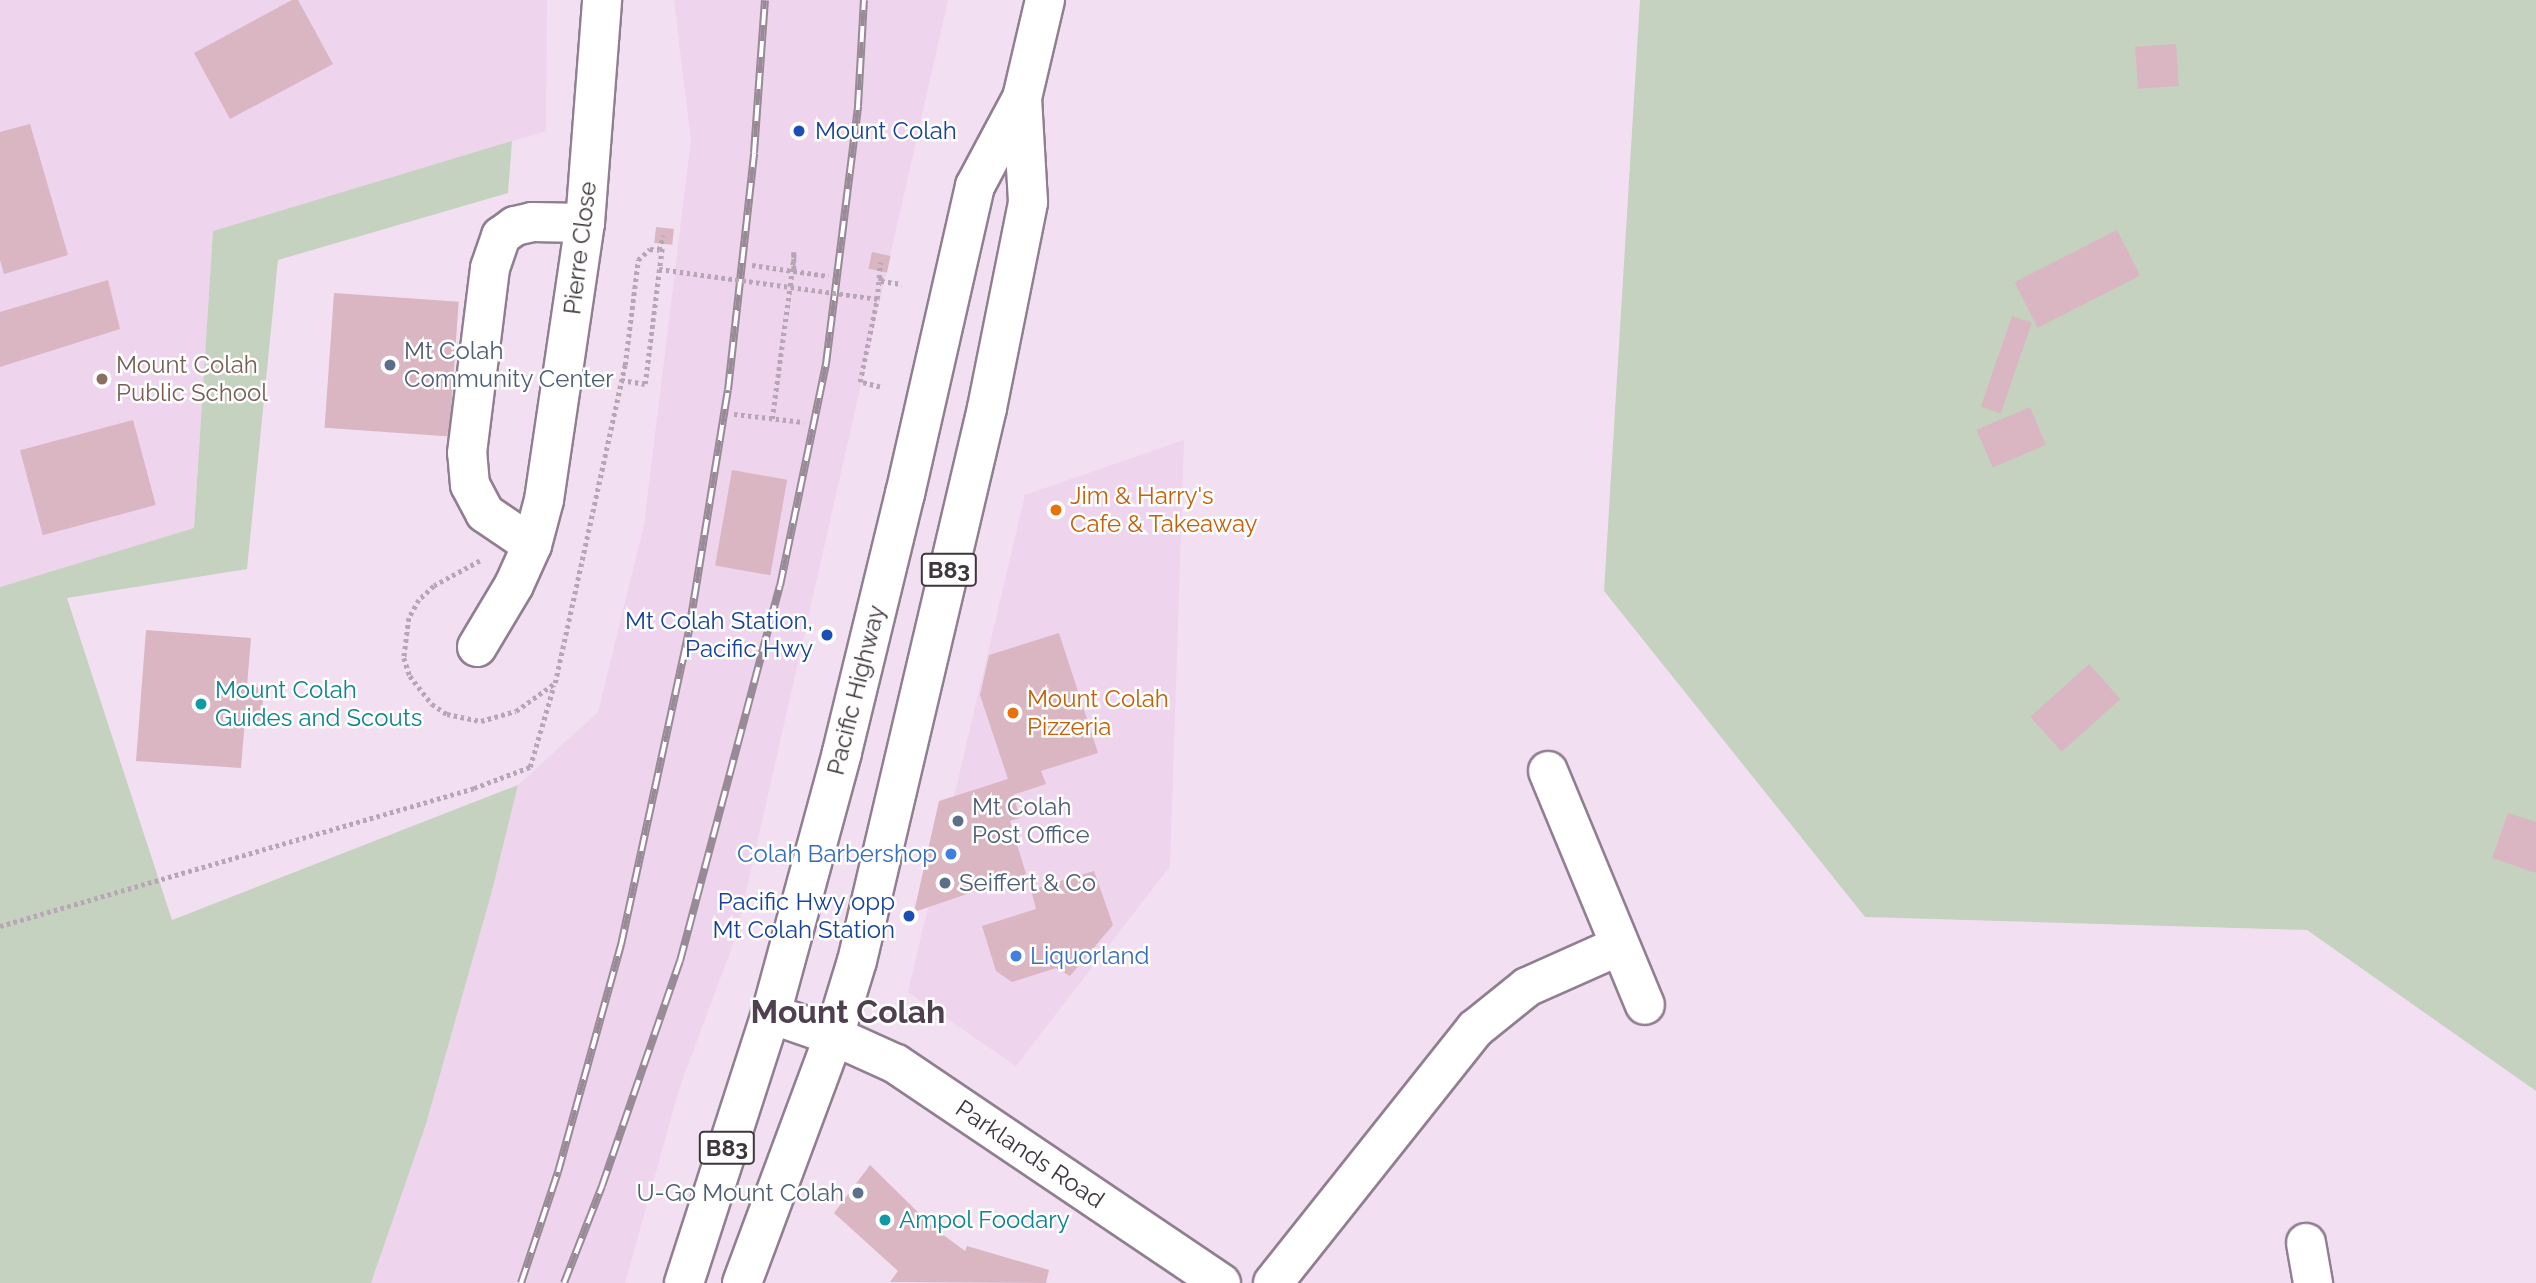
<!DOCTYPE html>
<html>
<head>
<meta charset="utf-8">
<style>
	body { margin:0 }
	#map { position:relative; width:2536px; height:1283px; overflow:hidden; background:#f3dff2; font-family:Raleway,sans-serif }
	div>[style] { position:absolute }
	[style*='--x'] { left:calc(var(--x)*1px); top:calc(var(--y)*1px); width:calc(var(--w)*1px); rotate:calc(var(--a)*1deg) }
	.built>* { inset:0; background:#eed4ed }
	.green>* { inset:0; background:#c5d2c0 }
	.building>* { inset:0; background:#d9b6c2; transform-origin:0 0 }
	.path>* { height:4.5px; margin-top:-2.25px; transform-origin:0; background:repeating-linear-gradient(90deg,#b7a7b6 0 3.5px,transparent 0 7px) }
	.roads { filter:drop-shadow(2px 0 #907f90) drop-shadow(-2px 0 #907f90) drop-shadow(0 2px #907f90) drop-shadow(0 -2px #907f90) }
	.minor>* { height:38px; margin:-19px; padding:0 19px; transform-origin:19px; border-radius:19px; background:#fff }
	.major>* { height:38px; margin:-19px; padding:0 19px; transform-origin:19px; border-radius:19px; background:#fff }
	.rail>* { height:8px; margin-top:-4px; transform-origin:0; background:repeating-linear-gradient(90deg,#fff 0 16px,#988a97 0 32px); box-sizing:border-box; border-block:2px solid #988a97 }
	.path-bridge>* { height:4.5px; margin-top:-2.25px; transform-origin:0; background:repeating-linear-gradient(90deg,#b7a7b6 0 3.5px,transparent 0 7px) }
	.dots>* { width:19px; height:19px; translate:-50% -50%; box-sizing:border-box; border:4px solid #fff; border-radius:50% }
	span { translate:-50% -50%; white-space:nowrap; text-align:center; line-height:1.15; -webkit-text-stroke:5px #fff; paint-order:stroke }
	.shield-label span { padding:2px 5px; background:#fff; border:2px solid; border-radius:5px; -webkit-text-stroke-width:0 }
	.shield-label { font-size:23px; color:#3e363d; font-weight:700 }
	.transit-label { font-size:24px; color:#164399 }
	.left { translate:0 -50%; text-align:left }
	.right { translate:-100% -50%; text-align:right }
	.street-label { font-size:24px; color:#3e363d }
	.service-label { font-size:24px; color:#4e5e75 }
	.education-label { font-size:24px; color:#785e54 }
	.food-label { font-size:24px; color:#c56008 }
	.culture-label { font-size:24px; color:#0d838f }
	.shop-label { font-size:24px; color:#366cbe }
	.district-label { font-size:32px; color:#4f404f; font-weight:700 }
</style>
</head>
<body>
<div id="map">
	<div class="built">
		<i style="clip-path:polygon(0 0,547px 0,546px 131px,213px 231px,194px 528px,0 587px)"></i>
		<i style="clip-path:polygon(674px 0,948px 0,736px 936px,680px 1086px,625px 1283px,371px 1283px,426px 1124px,492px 891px,518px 785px,598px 712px,644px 525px,691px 140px)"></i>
		<i style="clip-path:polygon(1184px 440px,1170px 866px,1016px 1066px,908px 992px,1025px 495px)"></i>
	</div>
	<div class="green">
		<i style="clip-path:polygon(1640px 0,2536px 0,2536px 1091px,2307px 930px,1865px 917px,1604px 591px)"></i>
		<i style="clip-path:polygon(512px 141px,508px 193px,278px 260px,247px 569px,67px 598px,172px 920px,518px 785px,492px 891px,426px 1124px,371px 1283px,0 1283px,0 587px,194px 528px,213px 231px)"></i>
	</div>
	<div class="building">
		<i style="clip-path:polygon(292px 0,298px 0,333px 64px,230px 119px,194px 53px)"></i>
		<i style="left:2176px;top:44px;width:42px;height:41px;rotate:86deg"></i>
		<i style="clip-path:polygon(30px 124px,68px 255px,4px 274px,0 260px,0 132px)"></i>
		<i style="left:656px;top:227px;width:18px;height:16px;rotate:6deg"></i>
		<i style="left:2117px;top:230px;width:51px;height:115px;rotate:63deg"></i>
		<i style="left:872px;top:252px;width:19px;height:17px;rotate:12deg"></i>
		<i style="clip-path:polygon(108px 280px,120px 329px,0 367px,0 312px)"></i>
		<i style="left:334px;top:293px;width:125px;height:135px;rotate:4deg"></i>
		<i style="left:2012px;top:316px;width:21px;height:96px;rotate:19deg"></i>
		<i style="left:2030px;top:407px;width:41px;height:58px;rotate:67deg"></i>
		<i style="left:133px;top:420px;width:88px;height:117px;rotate:75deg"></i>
		<i style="left:732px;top:470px;width:56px;height:97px;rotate:10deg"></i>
		<i style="clip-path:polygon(146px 630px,251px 638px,247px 686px,264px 688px,261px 721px,245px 720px,241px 768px,136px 761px)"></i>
		<i style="clip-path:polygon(1059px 633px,1098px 753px,1041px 771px,1046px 784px,1013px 795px,1020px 818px,1010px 821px,1026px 874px,914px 912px,939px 801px,1008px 779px,980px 695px,989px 655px)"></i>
		<i style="left:2089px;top:664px;width:47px;height:79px;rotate:48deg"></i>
		<i style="clip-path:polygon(2508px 813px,2536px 822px,2536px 873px,2492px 858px)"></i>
		<i style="clip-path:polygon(1094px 871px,1113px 925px,1070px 976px,1056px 968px,1012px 982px,996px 971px,982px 926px,1036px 909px,1031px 890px)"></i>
		<i style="clip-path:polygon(870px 1165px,934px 1228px,965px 1251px,967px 1246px,1049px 1270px,1046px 1283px,890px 1282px,898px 1271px,834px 1213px)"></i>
	</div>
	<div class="path">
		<i style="--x:794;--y:252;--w:19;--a:90"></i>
		<i style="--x:752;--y:265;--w:77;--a:8.2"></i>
		<i style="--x:881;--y:277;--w:4;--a:90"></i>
		<i style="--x:881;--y:281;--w:21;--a:8"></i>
		<i style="--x:621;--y:380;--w:24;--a:9"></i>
		<i style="--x:645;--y:384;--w:138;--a:-82.9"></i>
		<i style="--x:880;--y:387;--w:21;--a:-166"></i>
		<i style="--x:860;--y:382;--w:85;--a:-78.4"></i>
		<i style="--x:877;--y:299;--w:37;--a:-85"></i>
		<i style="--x:734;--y:414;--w:70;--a:6.5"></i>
		<i style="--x:772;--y:419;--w:134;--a:-82.3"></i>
		<i style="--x:480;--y:561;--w:52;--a:151.5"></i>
		<i style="--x:434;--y:586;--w:21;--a:137"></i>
		<i style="--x:419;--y:600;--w:21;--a:119"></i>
		<i style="--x:409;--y:618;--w:40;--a:97.1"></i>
		<i style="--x:404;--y:658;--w:19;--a:72"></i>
		<i style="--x:410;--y:676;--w:36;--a:52"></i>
		<i style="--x:432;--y:704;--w:18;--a:34"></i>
		<i style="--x:447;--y:714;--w:35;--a:12"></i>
		<i style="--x:481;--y:721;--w:36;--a:-16"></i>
		<i style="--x:516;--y:711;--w:48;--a:-35.7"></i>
		<i style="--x:555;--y:683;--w:326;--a:-77.6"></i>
		<i style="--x:625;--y:365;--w:106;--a:-82.9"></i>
		<i style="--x:638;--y:260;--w:16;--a:-43"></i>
		<i style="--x:650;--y:249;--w:9;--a:6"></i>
		<i style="--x:659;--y:250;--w:15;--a:-74"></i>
		<i style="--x:0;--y:926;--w:494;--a:-16.2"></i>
		<i style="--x:474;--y:788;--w:60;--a:-20.6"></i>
		<i style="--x:530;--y:767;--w:85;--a:-73.7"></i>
	</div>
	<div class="roads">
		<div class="minor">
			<i style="--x:532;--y:545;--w:57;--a:-145.8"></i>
			<i style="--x:485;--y:513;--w:32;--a:-118"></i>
			<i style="--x:470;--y:485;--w:32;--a:-95"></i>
			<i style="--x:467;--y:453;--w:186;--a:-82.9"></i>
			<i style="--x:490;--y:268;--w:34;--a:-71"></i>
			<i style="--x:501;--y:236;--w:17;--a:-36"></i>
			<i style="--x:515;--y:226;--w:17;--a:-13"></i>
			<i style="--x:532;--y:222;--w:53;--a:1.1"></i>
			<i style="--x:477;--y:647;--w:72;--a:-59.2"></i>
			<i style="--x:514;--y:585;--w:44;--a:-65.8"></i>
			<i style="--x:532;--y:545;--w:47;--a:-75.1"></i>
			<i style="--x:544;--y:500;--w:280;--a:-81.6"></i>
			<i style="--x:585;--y:223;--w:224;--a:-85.6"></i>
			<i style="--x:1548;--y:771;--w:253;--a:67.5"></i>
			<i style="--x:771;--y:1014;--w:67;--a:19.2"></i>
			<i style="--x:834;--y:1036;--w:68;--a:24.3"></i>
			<i style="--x:896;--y:1064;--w:392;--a:34"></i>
			<i style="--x:2306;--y:1243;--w:41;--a:80.1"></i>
			<i style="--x:1273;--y:1283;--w:325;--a:-51.5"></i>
			<i style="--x:1475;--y:1029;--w:67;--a:-38.9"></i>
			<i style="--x:1527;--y:987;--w:101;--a:-24"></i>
		</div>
		<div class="major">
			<i style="--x:684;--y:1283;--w:283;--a:-72.1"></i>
			<i style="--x:771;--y:1014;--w:271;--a:-74.8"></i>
			<i style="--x:842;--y:752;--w:266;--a:-76.3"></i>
			<i style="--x:905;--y:494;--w:316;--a:-77.2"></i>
			<i style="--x:975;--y:186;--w:100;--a:-61.9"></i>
			<i style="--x:1022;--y:98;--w:101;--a:-76.8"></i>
			<i style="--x:742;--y:1283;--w:264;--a:-69.6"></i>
			<i style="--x:834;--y:1036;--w:78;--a:-73"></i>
			<i style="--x:857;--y:961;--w:568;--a:-76.77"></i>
			<i style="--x:987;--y:408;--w:210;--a:-78.7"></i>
			<i style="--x:1028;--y:202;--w:104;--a:-93.3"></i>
		</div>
	</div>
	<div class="rail">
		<i style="--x:521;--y:1283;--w:117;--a:-71.6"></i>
		<i style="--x:558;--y:1172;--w:236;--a:-74.5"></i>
		<i style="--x:621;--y:945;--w:322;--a:-77.8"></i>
		<i style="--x:689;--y:630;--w:243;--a:-80.8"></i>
		<i style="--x:728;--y:390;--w:238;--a:-83.7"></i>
		<i style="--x:754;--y:153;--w:153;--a:-85.9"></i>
		<i style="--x:564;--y:1283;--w:104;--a:-68.6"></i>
		<i style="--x:602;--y:1186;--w:238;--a:-70.9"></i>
		<i style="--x:680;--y:961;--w:388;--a:-75.1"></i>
		<i style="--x:780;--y:586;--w:227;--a:-78.3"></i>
		<i style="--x:826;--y:364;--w:260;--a:-82.9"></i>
		<i style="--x:858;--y:106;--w:106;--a:-86.8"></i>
	</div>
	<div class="path-bridge">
		<i style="--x:659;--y:269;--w:220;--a:7.8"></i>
		<i style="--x:790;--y:286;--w:34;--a:-83"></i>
	</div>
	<div class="dots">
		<i style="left:799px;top:131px;background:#1a4fb4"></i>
		<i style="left:390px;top:365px;background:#5c6f8a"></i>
		<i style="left:102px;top:379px;background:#8d6e63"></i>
		<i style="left:1056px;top:510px;background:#e8710a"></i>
		<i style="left:827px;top:635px;background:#1a4fb4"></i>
		<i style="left:201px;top:704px;background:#0f9aa8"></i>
		<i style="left:1013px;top:713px;background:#e8710a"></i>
		<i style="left:958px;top:821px;background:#5c6f8a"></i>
		<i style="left:951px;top:854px;background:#3f7fe0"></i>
		<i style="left:945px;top:883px;background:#5c6f8a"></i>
		<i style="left:909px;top:916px;background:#1a4fb4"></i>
		<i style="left:1016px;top:956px;background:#3f7fe0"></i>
		<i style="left:858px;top:1193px;background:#5c6f8a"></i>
		<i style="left:885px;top:1220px;background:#0f9aa8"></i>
	</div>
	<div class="shield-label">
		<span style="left:949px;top:570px">B83</span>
		<span style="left:727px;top:1148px">B83</span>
	</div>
	<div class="transit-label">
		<span class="left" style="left:815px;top:131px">Mount Colah</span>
		<span class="right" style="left:813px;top:635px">Mt Colah Station,<br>Pacific Hwy</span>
		<span class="right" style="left:895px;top:916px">Pacific Hwy opp<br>Mt Colah Station</span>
	</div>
	<div class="street-label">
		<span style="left:580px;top:248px;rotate:-83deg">Pierre Close</span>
		<span style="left:856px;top:690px;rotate:-76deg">Pacific Highway</span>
		<span style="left:1030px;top:1154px;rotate:34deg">Parklands Road</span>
	</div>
	<div class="service-label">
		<span class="left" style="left:404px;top:365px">Mt Colah<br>Community Center</span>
		<span class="left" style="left:972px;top:821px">Mt Colah<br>Post Office</span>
		<span class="left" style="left:959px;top:883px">Seiffert &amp; Co</span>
		<span class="right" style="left:844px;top:1193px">U-Go Mount Colah</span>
	</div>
	<div class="education-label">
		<span class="left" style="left:116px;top:379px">Mount Colah<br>Public School</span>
	</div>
	<div class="food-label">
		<span class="left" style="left:1070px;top:510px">Jim &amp; Harry's<br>Cafe &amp; Takeaway</span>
		<span class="left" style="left:1027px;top:713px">Mount Colah<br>Pizzeria</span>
	</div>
	<div class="culture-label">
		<span class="left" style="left:215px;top:704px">Mount Colah<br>Guides and Scouts</span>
		<span class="left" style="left:899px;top:1220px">Ampol Foodary</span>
	</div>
	<div class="shop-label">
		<span class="right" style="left:937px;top:854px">Colah Barbershop</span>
		<span class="left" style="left:1030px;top:956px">Liquorland</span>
	</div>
	<div class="district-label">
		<span style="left:848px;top:1012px">Mount Colah</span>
	</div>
</div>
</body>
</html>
